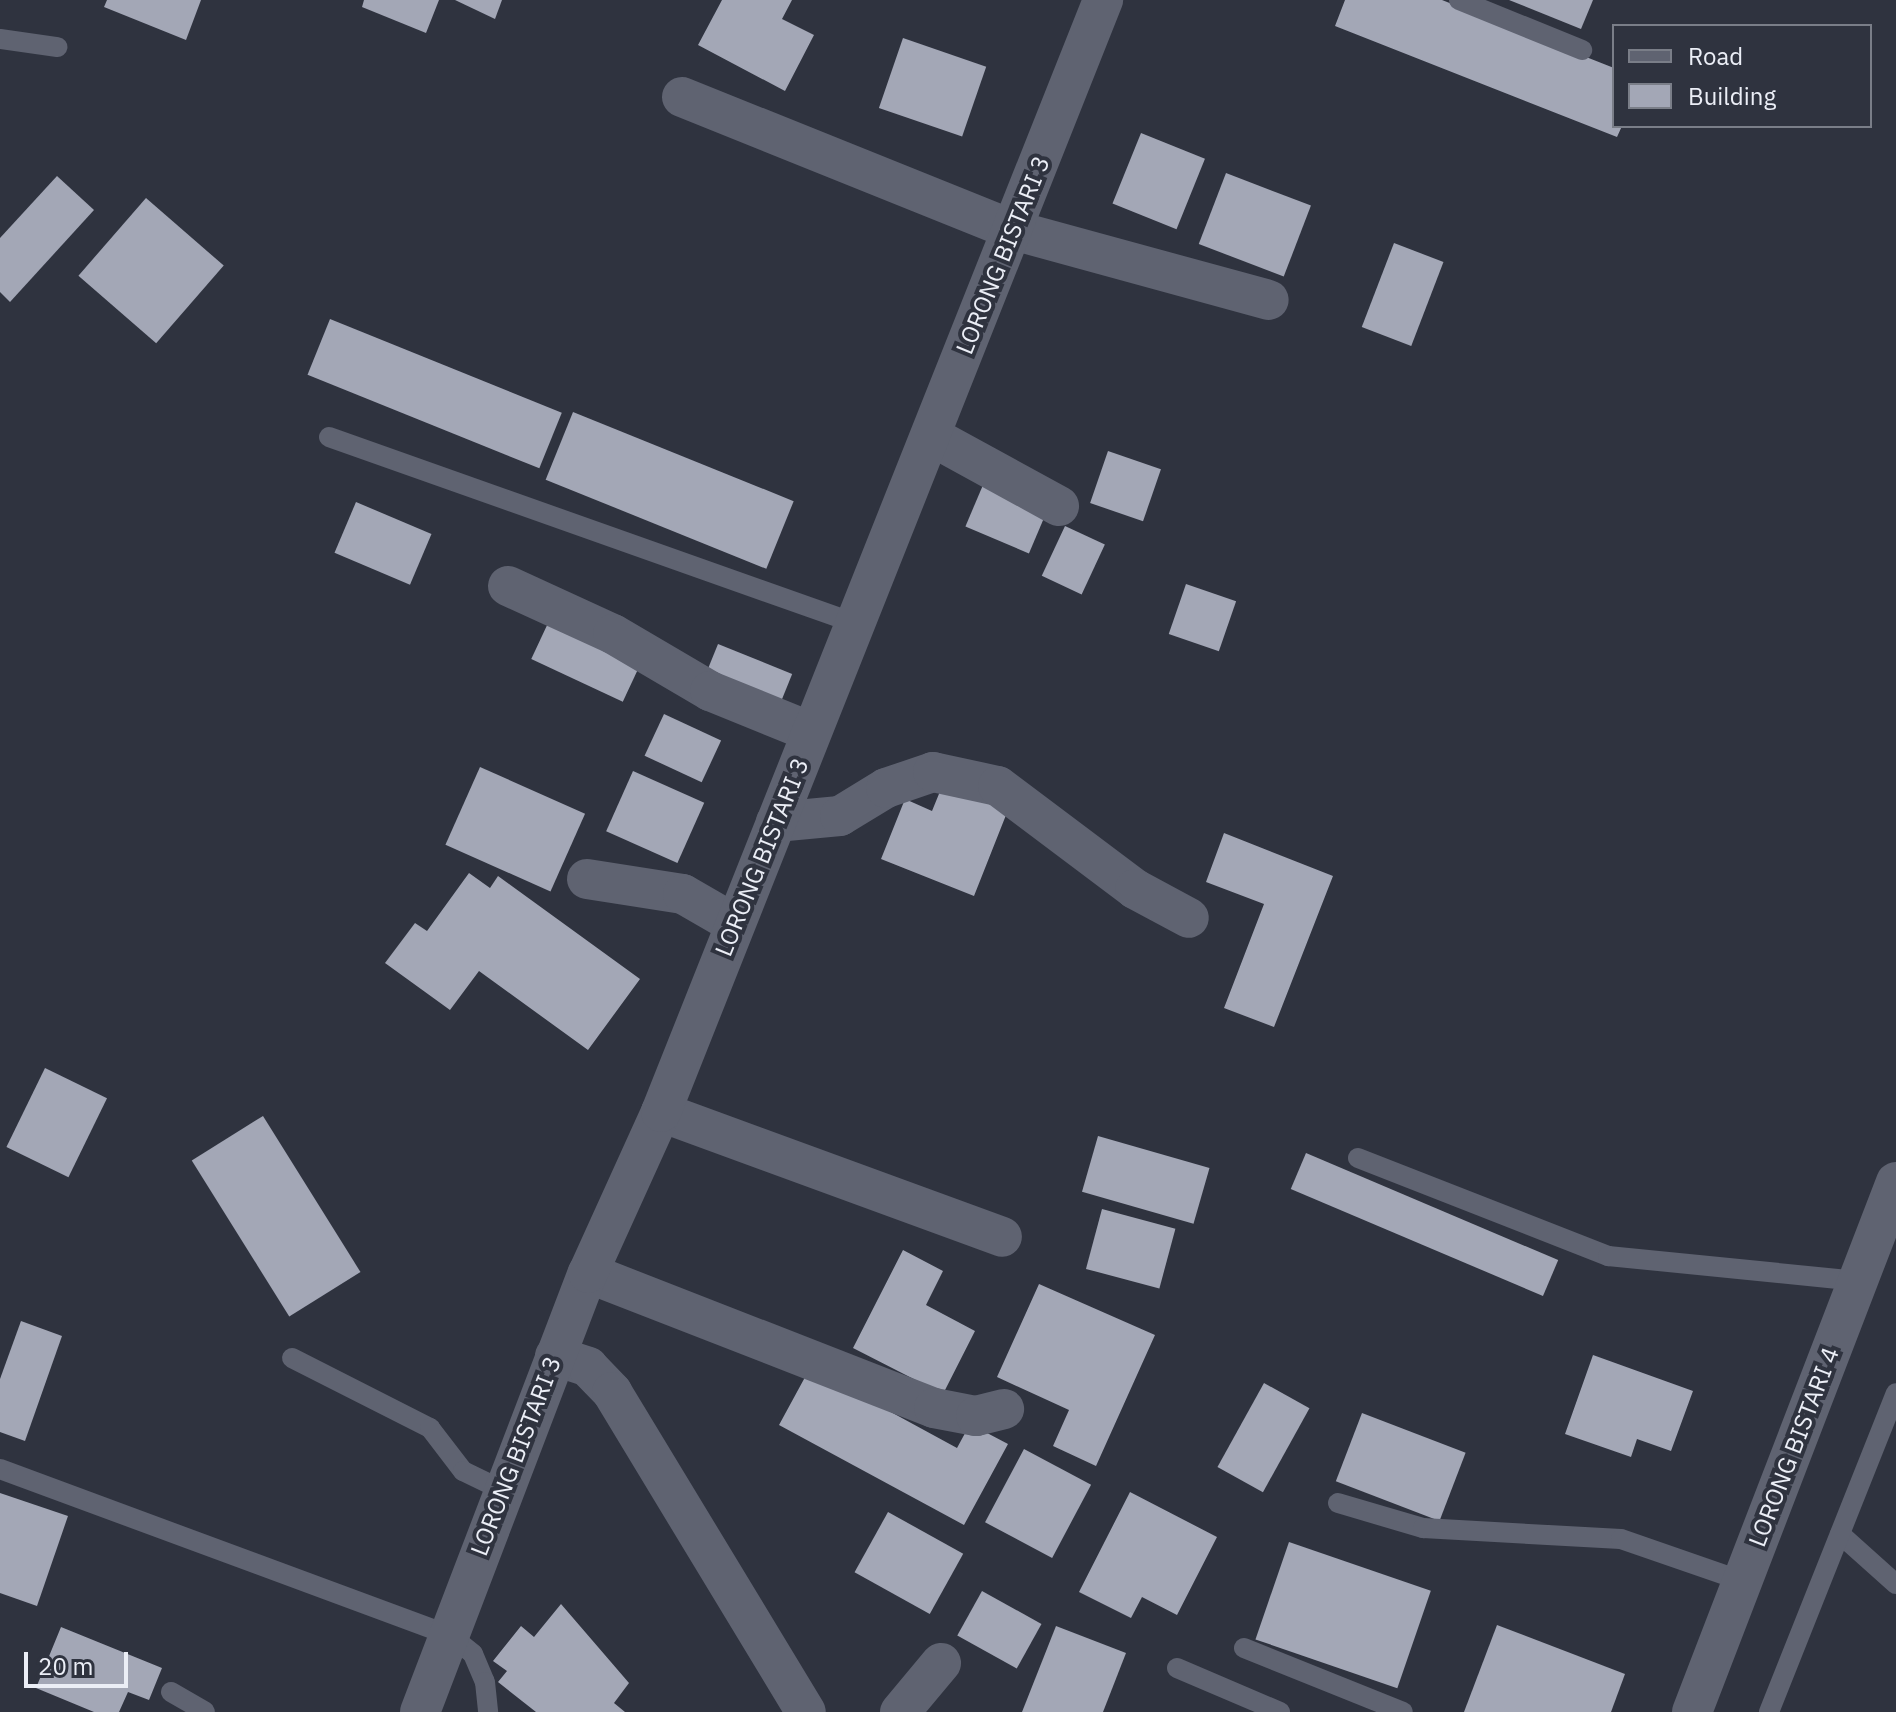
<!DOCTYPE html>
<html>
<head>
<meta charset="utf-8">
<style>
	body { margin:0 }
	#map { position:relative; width:1896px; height:1712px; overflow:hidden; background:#2f333f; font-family:"IBM Plex Sans",sans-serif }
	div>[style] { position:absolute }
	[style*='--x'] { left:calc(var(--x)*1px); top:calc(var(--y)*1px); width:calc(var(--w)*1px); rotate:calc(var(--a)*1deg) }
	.building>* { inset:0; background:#a3a7b6; transform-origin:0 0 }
	.service>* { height:20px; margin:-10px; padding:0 10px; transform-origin:10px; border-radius:10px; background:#5f6371 }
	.minor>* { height:40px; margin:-20px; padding:0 20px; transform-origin:20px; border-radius:20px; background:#5f6371 }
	span { translate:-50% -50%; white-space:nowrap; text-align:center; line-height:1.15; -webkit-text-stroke:8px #2f333f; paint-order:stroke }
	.street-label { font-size:24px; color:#ebeef6 }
	.legend { position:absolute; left:1612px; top:24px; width:260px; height:104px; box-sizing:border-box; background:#2f333f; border:2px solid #7a7e88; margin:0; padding:10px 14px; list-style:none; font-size:24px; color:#ebeef6 }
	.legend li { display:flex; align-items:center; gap:16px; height:40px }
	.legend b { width:40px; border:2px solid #7a7e88 }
	.scale { position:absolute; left:24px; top:1652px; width:104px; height:36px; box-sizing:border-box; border:4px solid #ebeef6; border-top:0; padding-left:10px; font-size:24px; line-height:28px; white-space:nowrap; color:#ebeef6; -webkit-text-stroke:6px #2f333f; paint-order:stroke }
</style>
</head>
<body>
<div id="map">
	<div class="building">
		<i style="clip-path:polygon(107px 0,201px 0,186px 40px,104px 7px)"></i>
		<i style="clip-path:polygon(364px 0,439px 0,426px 33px,362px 7px)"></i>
		<i style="clip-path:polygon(455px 0,502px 0,495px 19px)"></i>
		<i style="clip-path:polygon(722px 0,792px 0,782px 19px,814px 35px,785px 91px,698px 45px)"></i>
		<i style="clip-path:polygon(1345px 0,1442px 0,1614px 68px,1614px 126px,1622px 126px,1617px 137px,1335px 26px)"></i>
		<i style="clip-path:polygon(1509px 0,1593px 0,1581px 29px)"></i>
		<i style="left:903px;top:38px;width:88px;height:74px;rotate:19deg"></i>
		<i style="left:1141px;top:133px;width:69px;height:76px;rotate:22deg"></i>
		<i style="left:1226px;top:173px;width:91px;height:76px;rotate:21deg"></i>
		<i style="clip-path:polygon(57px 176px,94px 210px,10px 302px,0 292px,0 238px)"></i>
		<i style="left:146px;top:198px;width:103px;height:103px;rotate:41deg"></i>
		<i style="left:1394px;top:243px;width:53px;height:90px;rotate:21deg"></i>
		<i style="left:330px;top:319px;width:250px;height:60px;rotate:22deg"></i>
		<i style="left:573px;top:412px;width:238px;height:73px;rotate:22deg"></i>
		<i style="left:1108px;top:451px;width:56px;height:55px;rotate:19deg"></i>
		<i style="left:983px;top:485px;width:69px;height:45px;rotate:23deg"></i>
		<i style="left:356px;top:502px;width:82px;height:55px;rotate:23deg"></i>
		<i style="left:1065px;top:526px;width:44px;height:55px;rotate:25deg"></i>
		<i style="left:1186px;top:584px;width:53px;height:53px;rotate:19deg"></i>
		<i style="left:549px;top:621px;width:101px;height:42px;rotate:25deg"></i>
		<i style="left:718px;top:644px;width:80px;height:34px;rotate:22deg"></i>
		<i style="left:664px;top:714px;width:63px;height:46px;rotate:25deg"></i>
		<i style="left:480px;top:767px;width:115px;height:85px;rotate:24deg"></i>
		<i style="left:633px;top:771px;width:78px;height:66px;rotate:24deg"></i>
		<i style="clip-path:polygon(943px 784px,1008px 810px,974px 896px,881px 859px,905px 799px,932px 811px)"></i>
		<i style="clip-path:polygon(1224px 833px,1333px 876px,1274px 1027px,1224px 1008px,1264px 904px,1206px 882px)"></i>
		<i style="clip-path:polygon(469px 873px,490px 888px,498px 876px,640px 979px,588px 1050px,479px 971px,450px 1010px,385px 963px,415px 923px,427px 931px)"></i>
		<i style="left:45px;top:1068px;width:69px;height:88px;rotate:26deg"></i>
		<i style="left:263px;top:1116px;width:184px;height:84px;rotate:58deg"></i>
		<i style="left:1098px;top:1136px;width:116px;height:58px;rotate:16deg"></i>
		<i style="left:1306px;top:1153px;width:274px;height:39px;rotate:23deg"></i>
		<i style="left:1102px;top:1209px;width:76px;height:62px;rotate:15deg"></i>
		<i style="clip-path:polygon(903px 1250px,943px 1271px,926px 1305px,975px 1331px,943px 1394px,853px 1348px)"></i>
		<i style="clip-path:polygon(1039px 1284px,1155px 1335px,1096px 1466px,1053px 1446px,1069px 1410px,997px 1377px)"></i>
		<i style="clip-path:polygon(21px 1321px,62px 1336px,25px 1441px,0 1432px,0 1379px)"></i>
		<i style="clip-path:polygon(1593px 1355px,1693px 1391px,1671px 1451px,1637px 1439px,1631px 1457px,1565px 1434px)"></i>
		<i style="clip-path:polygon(810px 1368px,957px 1448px,970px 1424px,1008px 1444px,964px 1525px,779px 1425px)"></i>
		<i style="left:1264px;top:1383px;width:52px;height:96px;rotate:29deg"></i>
		<i style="left:1362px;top:1413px;width:111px;height:73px;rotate:21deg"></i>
		<i style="left:1024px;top:1449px;width:76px;height:83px;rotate:28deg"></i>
		<i style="clip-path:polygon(1130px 1492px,1217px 1537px,1177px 1615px,1142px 1597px,1131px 1618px,1079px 1592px)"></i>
		<i style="clip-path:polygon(0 1493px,68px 1516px,37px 1606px,0 1593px)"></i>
		<i style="left:888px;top:1512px;width:86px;height:69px;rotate:29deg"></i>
		<i style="left:1289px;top:1542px;width:150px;height:103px;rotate:19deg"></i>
		<i style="left:982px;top:1591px;width:68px;height:51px;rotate:29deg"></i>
		<i style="clip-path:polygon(561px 1604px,629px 1683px,614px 1703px,625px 1712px,536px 1712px,498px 1682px,507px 1671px,493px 1661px,521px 1626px,534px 1637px)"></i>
		<i style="clip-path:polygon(1497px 1625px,1625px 1674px,1611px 1712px,1464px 1712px)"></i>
		<i style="clip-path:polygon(1056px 1626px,1126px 1653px,1103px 1712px,1022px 1712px)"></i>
		<i style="clip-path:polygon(61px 1627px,162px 1668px,149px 1700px,128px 1692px,119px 1712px,94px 1712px,36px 1688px)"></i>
	</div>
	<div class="service">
		<i style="--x:1459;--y:0;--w:133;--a:22.1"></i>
		<i style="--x:0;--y:39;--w:58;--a:8"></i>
		<i style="--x:329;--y:437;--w:560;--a:19.5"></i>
		<i style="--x:1358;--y:1158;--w:269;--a:21.4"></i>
		<i style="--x:1608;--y:1256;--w:251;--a:5.7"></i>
		<i style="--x:292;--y:1358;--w:155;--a:26.9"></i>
		<i style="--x:430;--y:1428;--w:54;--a:52.5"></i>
		<i style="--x:463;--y:1471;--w:43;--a:26"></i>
		<i style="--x:0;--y:1469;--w:481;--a:20.3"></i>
		<i style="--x:451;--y:1636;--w:28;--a:39"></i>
		<i style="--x:473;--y:1654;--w:30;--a:67"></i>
		<i style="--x:485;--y:1682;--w:30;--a:84"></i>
		<i style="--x:1338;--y:1503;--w:89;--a:16.4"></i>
		<i style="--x:1423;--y:1528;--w:198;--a:3.2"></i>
		<i style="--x:1621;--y:1539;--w:128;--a:19.1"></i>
		<i style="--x:1840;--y:1534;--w:75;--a:41.8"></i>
		<i style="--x:1244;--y:1648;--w:171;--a:21.9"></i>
		<i style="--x:1177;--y:1668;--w:112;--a:23.1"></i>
		<i style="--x:171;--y:1692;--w:39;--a:30"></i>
		<i style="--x:1769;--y:1712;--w:343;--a:-68.3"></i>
	</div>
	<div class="minor">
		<i style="--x:682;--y:97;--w:357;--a:21.9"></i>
		<i style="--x:1013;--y:230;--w:265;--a:15.3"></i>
		<i style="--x:931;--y:436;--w:146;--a:28.7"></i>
		<i style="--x:508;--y:586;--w:115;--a:24.6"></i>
		<i style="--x:613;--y:634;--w:113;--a:30.4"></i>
		<i style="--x:710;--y:691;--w:109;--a:22.1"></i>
		<i style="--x:776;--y:822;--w:64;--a:-5.4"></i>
		<i style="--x:840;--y:816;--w:54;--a:-31.3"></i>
		<i style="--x:886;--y:788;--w:50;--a:-18.8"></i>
		<i style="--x:933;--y:772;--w:66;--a:12.2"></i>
		<i style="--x:998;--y:786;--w:171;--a:36.9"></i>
		<i style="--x:1135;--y:889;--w:61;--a:28.2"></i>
		<i style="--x:587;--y:879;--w:97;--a:8.9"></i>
		<i style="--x:683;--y:894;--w:60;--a:30"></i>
		<i style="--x:661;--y:1112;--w:363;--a:20.1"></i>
		<i style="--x:588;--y:1273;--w:371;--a:21.3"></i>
		<i style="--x:934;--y:1408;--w:43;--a:10.8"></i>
		<i style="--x:976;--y:1416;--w:29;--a:-14"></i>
		<i style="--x:555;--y:1356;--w:35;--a:18"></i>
		<i style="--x:588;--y:1367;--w:35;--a:46"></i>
		<i style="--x:612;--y:1392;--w:374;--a:58.8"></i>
		<i style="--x:420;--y:1712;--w:470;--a:-69.1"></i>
		<i style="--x:588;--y:1273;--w:177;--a:-65.6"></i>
		<i style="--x:661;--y:1112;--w:1197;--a:-68.32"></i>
		<i style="--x:900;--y:1712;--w:64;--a:-50.1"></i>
		<i style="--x:1692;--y:1712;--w:568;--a:-68.95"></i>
	</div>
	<div class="street-label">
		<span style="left:1003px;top:255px;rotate:-68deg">LORONG BISTARI 3</span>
		<span style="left:762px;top:857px;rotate:-68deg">LORONG BISTARI 3</span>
		<span style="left:1794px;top:1447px;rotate:-69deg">LORONG BISTARI 4</span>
		<span style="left:516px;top:1456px;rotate:-69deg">LORONG BISTARI 3</span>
	</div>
	<ul class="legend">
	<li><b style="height:10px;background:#5f6371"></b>Road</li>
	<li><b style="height:22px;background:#a3a7b6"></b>Building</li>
	</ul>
	<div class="scale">20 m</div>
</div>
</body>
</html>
